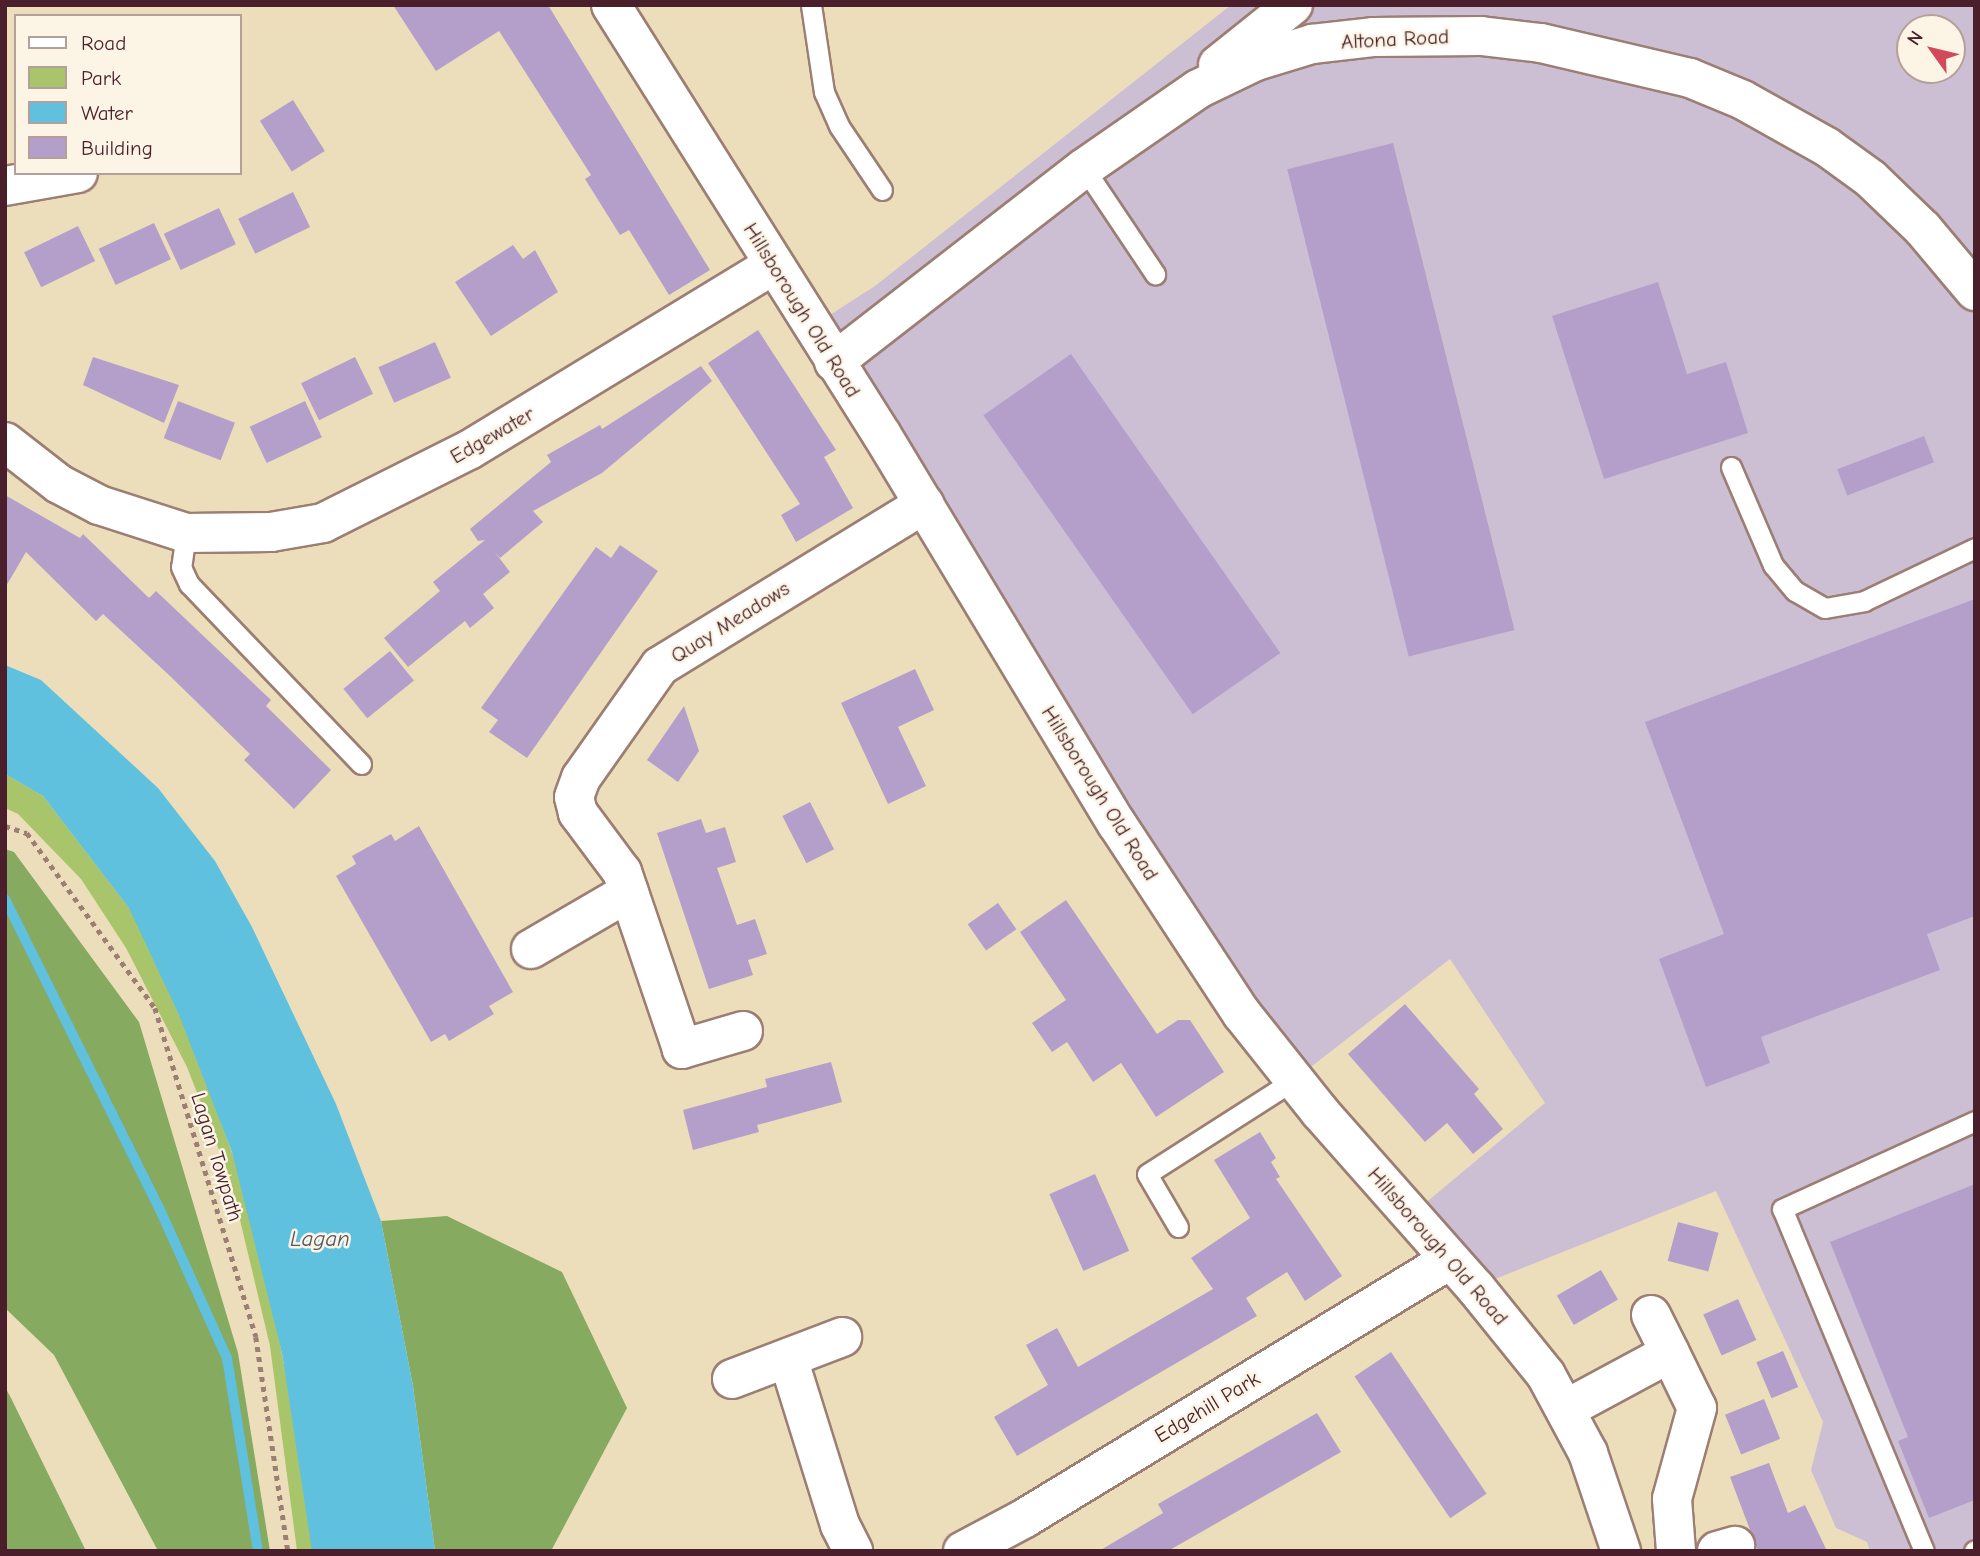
<!DOCTYPE html>
<html>
<head>
<meta charset="utf-8">
<style>
	body { margin:0 }
	#map { position:relative; width:1980px; height:1556px; overflow:hidden; background:#eddebb; font-family:"Comic Neue",sans-serif }
	div>[style] { position:absolute }
	[style*='--x'] { left:calc(var(--x)*1px); top:calc(var(--y)*1px); width:calc(var(--w)*1px); rotate:calc(var(--a)*1deg) }
	.industrial>* { inset:0; background:#ccbfd4 }
	.green>* { inset:0; background:#a9c56b }
	.forest>* { inset:0; background:#86aa5f }
	.water>* { inset:0; background:#60c1de }
	.stream>* { height:10px; margin:-5px; padding:0 5px; transform-origin:5px; border-radius:5px; background:#60c1de }
	.building>* { inset:0; background:#b49fca; transform-origin:0 0 }
	.path>* { height:4.5px; margin-top:-2.25px; transform-origin:0; background:repeating-linear-gradient(90deg,#9c7e73 0 5px,transparent 0 10px) }
	.roads { filter:drop-shadow(2px 0 #9c7e73) drop-shadow(-2px 0 #9c7e73) drop-shadow(0 2px #9c7e73) drop-shadow(0 -2px #9c7e73) }
	.service>* { height:19px; margin:-9.5px; padding:0 9.5px; transform-origin:9.5px; border-radius:9.5px; background:#fff }
	.minor>* { height:38px; margin:-19px; padding:0 19px; transform-origin:19px; border-radius:19px; background:#fff }
	.tertiary>* { height:38px; margin:-19px; padding:0 19px; transform-origin:19px; border-radius:19px; background:#fff }
	span { translate:-50% -50%; white-space:nowrap; text-align:center; line-height:1.15; -webkit-text-stroke:5px #fcf5e5; paint-order:stroke }
	.street-label { font-size:21px; color:#4a1f2b }
	.water-label { font-size:23px; color:#52586a; font-style:italic }
	.frame { position:absolute; inset:0; border:7px solid #4a1f2b; pointer-events:none }
	.legend { position:absolute; left:14px; top:14px; width:228px; height:161px; box-sizing:border-box; background:#fcf5e5; border:2px solid #b59f9b; margin:0; padding:9px 12px; list-style:none; font-size:21px; color:#4a1f2b }
	.legend li { display:flex; align-items:center; gap:14px; height:35px }
	.legend b { width:35px; border:2px solid #b59f9b }
	.north { position:absolute; left:1896px; top:14px; width:70px; height:70px; box-sizing:border-box; background:#fcf5e5; border:2px solid #b59f9b; border-radius:50%; rotate:304deg; font-size:19px; font-weight:700; line-height:28px; text-align:center; color:#4a1f2b }
	.north::after { content:''; display:block; margin:auto; width:24px; height:32px; background:#d1495b; clip-path:polygon(50% 0,100% 100%,50% 72%,0 100%) }
</style>
</head>
<body>
<div id="map">
	<div class="industrial">
		<i style="clip-path:polygon(evenodd,1231px 5px,1975px 5px,1975px 1551px,1870px 1551px,1867px 1542px,1836px 1528px,1811px 1470px,1823px 1422px,1716px 1191px,1475px 1287px,1411px 1215px,1545px 1103px,1450px 959px,1294px 1080px,811px 327px,875px 286px,1231px 5px,1910px 28px,1952px 28px,1952px 70px,1910px 70px,1910px 28px)"></i>
	</div>
	<div class="green">
		<i style="clip-path:polygon(5px 774px,43px 796px,133px 913px,194px 1047px,258px 1225px,296px 1430px,313px 1551px,297px 1551px,270px 1346px,230px 1178px,187px 1067px,126px 948px,81px 879px,18px 814px,5px 808px)"></i>
	</div>
	<div class="forest">
		<i style="clip-path:polygon(5px 849px,14px 852px,139px 1022px,238px 1353px,270px 1551px,158px 1551px,54px 1355px,5px 1308px)"></i>
		<i style="clip-path:polygon(447px 1216px,562px 1272px,627px 1408px,551px 1551px,435px 1551px,413px 1386px,381px 1221px)"></i>
		<i style="clip-path:polygon(5px 1387px,11px 1398px,86px 1551px,5px 1551px)"></i>
	</div>
	<div class="water">
		<i style="clip-path:polygon(5px 665px,41px 680px,158px 788px,215px 861px,252px 927px,336px 1104px,381px 1221px,413px 1386px,435px 1551px,312px 1551px,282px 1353px,232px 1152px,179px 1015px,129px 908px,43px 796px,5px 774px)"></i>
	</div>
	<div class="stream">
		<i style="--x:5;--y:899;--w:350;--a:63.5"></i>
		<i style="--x:161;--y:1212;--w:160;--a:65.7"></i>
		<i style="--x:227;--y:1358;--w:195;--a:80.9"></i>
	</div>
	<div class="building">
		<i style="clip-path:polygon(393px 5px,548px 5px,710px 270px,669px 295px,629px 230px,620px 235px,585px 179px,591px 175px,499px 31px,436px 71px)"></i>
		<i style="left:293px;top:100px;width:60px;height:39px;rotate:58deg"></i>
		<i style="left:1393px;top:143px;width:502px;height:109px;rotate:76deg"></i>
		<i style="left:293px;top:192px;width:39px;height:61px;rotate:64deg"></i>
		<i style="left:219px;top:208px;width:40px;height:61px;rotate:65deg"></i>
		<i style="left:154px;top:223px;width:40px;height:61px;rotate:65deg"></i>
		<i style="left:78px;top:226px;width:39px;height:60px;rotate:64deg"></i>
		<i style="clip-path:polygon(513px 245px,523px 259px,535px 250px,558px 292px,491px 336px,455px 282px)"></i>
		<i style="clip-path:polygon(1658px 282px,1687px 374px,1726px 362px,1748px 433px,1604px 479px,1552px 316px)"></i>
		<i style="clip-path:polygon(758px 330px,836px 450px,824px 457px,853px 508px,796px 542px,781px 515px,800px 504px,708px 363px)"></i>
		<i style="left:435px;top:342px;width:39px;height:62px;rotate:66deg"></i>
		<i style="left:1071px;top:354px;width:365px;height:107px;rotate:55deg"></i>
		<i style="clip-path:polygon(93px 357px,179px 385px,164px 423px,83px 385px)"></i>
		<i style="left:355px;top:357px;width:41px;height:60px;rotate:64deg"></i>
		<i style="clip-path:polygon(701px 366px,712px 381px,602px 473px,533px 511px,543px 522px,500px 558px,494px 551px,510px 572px,483px 594px,494px 608px,470px 628px,465px 621px,408px 667px,384px 638px,440px 591px,433px 582px,485px 540px,478px 541px,470px 529px,551px 462px,547px 455px,600px 425px,602px 429px)"></i>
		<i style="left:178px;top:401px;width:61px;height:40px;rotate:21deg"></i>
		<i style="left:305px;top:401px;width:40px;height:61px;rotate:65deg"></i>
		<i style="left:1924px;top:436px;width:28px;height:93px;rotate:69deg"></i>
		<i style="clip-path:polygon(5px 495px,80px 538px,83px 534px,149px 598px,156px 591px,271px 700px,266px 706px,331px 770px,294px 809px,244px 760px,250px 754px,170px 676px,103px 614px,96px 621px,26px 552px,5px 588px)"></i>
		<i style="clip-path:polygon(620px 545px,658px 571px,527px 758px,489px 732px,498px 720px,481px 708px,596px 547px,611px 558px)"></i>
		<i style="clip-path:polygon(1975px 599px,1975px 916px,1927px 934px,1940px 970px,1761px 1037px,1770px 1063px,1706px 1087px,1659px 959px,1724px 934px,1645px 722px)"></i>
		<i style="left:390px;top:651px;width:38px;height:60px;rotate:51deg"></i>
		<i style="clip-path:polygon(915px 669px,934px 710px,898px 727px,926px 786px,888px 804px,841px 703px)"></i>
		<i style="clip-path:polygon(684px 706px,699px 751px,678px 782px,647px 760px)"></i>
		<i style="left:810px;top:802px;width:53px;height:31px;rotate:63deg"></i>
		<i style="clip-path:polygon(701px 819px,706px 833px,725px 827px,736px 862px,717px 868px,737px 925px,755px 919px,767px 954px,748px 960px,753px 975px,709px 989px,657px 833px)"></i>
		<i style="clip-path:polygon(419px 826px,513px 992px,489px 1006px,494px 1014px,449px 1041px,445px 1034px,431px 1042px,336px 876px,356px 864px,352px 856px,391px 834px,395px 841px)"></i>
		<i style="clip-path:polygon(1066px 900px,1157px 1034px,1178px 1020px,1190px 1020px,1224px 1072px,1156px 1117px,1121px 1063px,1093px 1082px,1067px 1042px,1052px 1052px,1032px 1023px,1066px 1000px,1020px 932px)"></i>
		<i style="left:998px;top:903px;width:32px;height:37px;rotate:55deg"></i>
		<i style="clip-path:polygon(1405px 1004px,1479px 1089px,1474px 1094px,1503px 1129px,1473px 1154px,1447px 1123px,1425px 1142px,1348px 1054px)"></i>
		<i style="clip-path:polygon(831px 1062px,842px 1102px,757px 1125px,759px 1132px,693px 1150px,683px 1110px,767px 1087px,765px 1079px)"></i>
		<i style="clip-path:polygon(1260px 1132px,1276px 1158px,1271px 1162px,1280px 1177px,1276px 1179px,1342px 1276px,1305px 1301px,1287px 1272px,1246px 1298px,1257px 1316px,1017px 1456px,994px 1417px,1048px 1385px,1026px 1345px,1057px 1328px,1078px 1367px,1213px 1289px,1191px 1258px,1250px 1218px,1214px 1160px)"></i>
		<i style="left:1095px;top:1174px;width:84px;height:50px;rotate:66deg"></i>
		<i style="clip-path:polygon(1975px 1184px,1975px 1500px,1929px 1518px,1898px 1441px,1908px 1437px,1830px 1242px)"></i>
		<i style="left:1678px;top:1222px;width:42px;height:40px;rotate:15deg"></i>
		<i style="left:1601px;top:1270px;width:34px;height:51px;rotate:60deg"></i>
		<i style="left:1738px;top:1299px;width:45px;height:38px;rotate:66deg"></i>
		<i style="left:1783px;top:1351px;width:39px;height:29px;rotate:67deg"></i>
		<i style="left:1391px;top:1352px;width:171px;height:44px;rotate:56deg"></i>
		<i style="left:1764px;top:1399px;width:43px;height:42px;rotate:68deg"></i>
		<i style="clip-path:polygon(1317px 1413px,1341px 1452px,1168px 1551px,1099px 1551px,1163px 1513px,1158px 1504px)"></i>
		<i style="clip-path:polygon(1769px 1463px,1788px 1513px,1805px 1505px,1827px 1551px,1758px 1551px,1730px 1477px)"></i>
	</div>
	<div class="path">
		<i style="--x:5;--y:826;--w:23;--a:18"></i>
		<i style="--x:27;--y:833;--w:217;--a:53.8"></i>
		<i style="--x:155;--y:1008;--w:344;--a:72.9"></i>
		<i style="--x:256;--y:1337;--w:216;--a:81.5"></i>
	</div>
	<div class="roads">
		<div class="service">
			<i style="--x:811;--y:5;--w:88;--a:81.5"></i>
			<i style="--x:824;--y:92;--w:37;--a:66"></i>
			<i style="--x:839;--y:126;--w:77;--a:56.1"></i>
			<i style="--x:1084;--y:168;--w:128;--a:56.2"></i>
			<i style="--x:1731;--y:467;--w:107;--a:66.8"></i>
			<i style="--x:1773;--y:565;--w:34;--a:50"></i>
			<i style="--x:1795;--y:591;--w:34;--a:30"></i>
			<i style="--x:1825;--y:608;--w:40;--a:-10"></i>
			<i style="--x:1864;--y:601;--w:123;--a:-25.5"></i>
			<i style="--x:186;--y:533;--w:34;--a:98"></i>
			<i style="--x:181;--y:567;--w:19;--a:65"></i>
			<i style="--x:189;--y:584;--w:249;--a:46.3"></i>
			<i style="--x:1178;--y:1227;--w:61;--a:-120.3"></i>
			<i style="--x:1147;--y:1174;--w:174;--a:-32.6"></i>
			<i style="--x:1924;--y:1551;--w:370;--a:-112.5"></i>
			<i style="--x:1782;--y:1209;--w:212;--a:-24.5"></i>
			<i style="--x:1974;--y:1551;--w:1;--a:-45"></i>
		</div>
		<div class="minor">
			<i style="--x:1218;--y:65;--w:96;--a:-38.7"></i>
			<i style="--x:5;--y:186;--w:74;--a:-10.1"></i>
			<i style="--x:834;--y:362;--w:316;--a:-37.8"></i>
			<i style="--x:1084;--y:168;--w:139;--a:-34.7"></i>
			<i style="--x:1198;--y:89;--w:64;--a:-25.8"></i>
			<i style="--x:1256;--y:61;--w:59;--a:-16.9"></i>
			<i style="--x:1312;--y:44;--w:61;--a:-6.5"></i>
			<i style="--x:1373;--y:37;--w:108;--a:-0.5"></i>
			<i style="--x:1481;--y:36;--w:60;--a:6.7"></i>
			<i style="--x:1541;--y:43;--w:153;--a:13.2"></i>
			<i style="--x:1690;--y:78;--w:57;--a:22.5"></i>
			<i style="--x:1743;--y:100;--w:96;--a:29.2"></i>
			<i style="--x:1827;--y:147;--w:54;--a:36"></i>
			<i style="--x:1871;--y:179;--w:72;--a:43.9"></i>
			<i style="--x:1923;--y:229;--w:81;--a:50"></i>
			<i style="--x:5;--y:442;--w:68;--a:37.9"></i>
			<i style="--x:59;--y:484;--w:45;--a:27.7"></i>
			<i style="--x:99;--y:505;--w:91;--a:17.8"></i>
			<i style="--x:186;--y:533;--w:85;--a:-0.7"></i>
			<i style="--x:271;--y:532;--w:53;--a:-9.8"></i>
			<i style="--x:323;--y:523;--w:163;--a:-26.6"></i>
			<i style="--x:469;--y:450;--w:356;--a:-31.3"></i>
			<i style="--x:531;--y:949;--w:113;--a:-30.2"></i>
			<i style="--x:743;--y:1031;--w:64;--a:163.6"></i>
			<i style="--x:682;--y:1049;--w:187;--a:-108.7"></i>
			<i style="--x:622;--y:872;--w:74;--a:-126.7"></i>
			<i style="--x:578;--y:813;--w:16;--a:-104"></i>
			<i style="--x:574;--y:797;--w:20;--a:-70"></i>
			<i style="--x:581;--y:778;--w:137;--a:-54.8"></i>
			<i style="--x:660;--y:666;--w:310;--a:-31.5"></i>
			<i style="--x:1651;--y:1315;--w:42;--a:63.4"></i>
			<i style="--x:788;--y:1358;--w:175;--a:72.7"></i>
			<i style="--x:840;--y:1525;--w:29;--a:63"></i>
			<i style="--x:732;--y:1379;--w:118;--a:-20.9"></i>
			<i style="--x:1566;--y:1409;--w:118;--a:-28.3"></i>
			<i style="--x:1670;--y:1353;--w:61;--a:63.9"></i>
			<i style="--x:1697;--y:1408;--w:94;--a:105.4"></i>
			<i style="--x:1672;--y:1499;--w:52;--a:85.6"></i>
			<i style="--x:963;--y:1551;--w:70;--a:-28"></i>
			<i style="--x:1025;--y:1518;--w:497;--a:-31.3"></i>
			<i style="--x:1717;--y:1551;--w:19;--a:-16"></i>
		</div>
		<div class="tertiary">
			<i style="--x:611;--y:5;--w:508;--a:57.78"></i>
			<i style="--x:882;--y:435;--w:454;--a:58.9"></i>
			<i style="--x:1117;--y:824;--w:227;--a:56.7"></i>
			<i style="--x:1242;--y:1014;--w:125;--a:51.5"></i>
			<i style="--x:1320;--y:1112;--w:234;--a:48.5"></i>
			<i style="--x:1475;--y:1287;--w:113;--a:51.1"></i>
			<i style="--x:1546;--y:1375;--w:89;--a:61.7"></i>
			<i style="--x:1588;--y:1453;--w:103;--a:71.4"></i>
		</div>
	</div>
	<div class="street-label">
		<span style="left:1395px;top:39px;rotate:-3deg">Altona Road</span>
		<span style="left:802px;top:310px;rotate:58deg">Hillsborough Old Road</span>
		<span style="left:492px;top:435px;rotate:-30deg">Edgewater</span>
		<span style="left:730px;top:622px;rotate:-32deg">Quay Meadows</span>
		<span style="left:1100px;top:793px;rotate:58deg">Hillsborough Old Road</span>
		<span style="left:217px;top:1157px;rotate:73deg">Lagan Towpath</span>
		<span style="left:1438px;top:1246px;rotate:49deg">Hillsborough Old Road</span>
		<span style="left:1207px;top:1407px;rotate:-31deg">Edgehill Park</span>
	</div>
	<div class="water-label">
		<span style="left:320px;top:1239px">Lagan</span>
	</div>
	<div class="frame"></div>
	<ul class="legend">
	<li><b style="height:9px;background:#fff"></b>Road</li>
	<li><b style="height:19px;background:#a9c56b"></b>Park</li>
	<li><b style="height:19px;background:#60c1de"></b>Water</li>
	<li><b style="height:19px;background:#b49fca"></b>Building</li>
	</ul>
	<div class="north">N</div>
</div>
</body>
</html>
